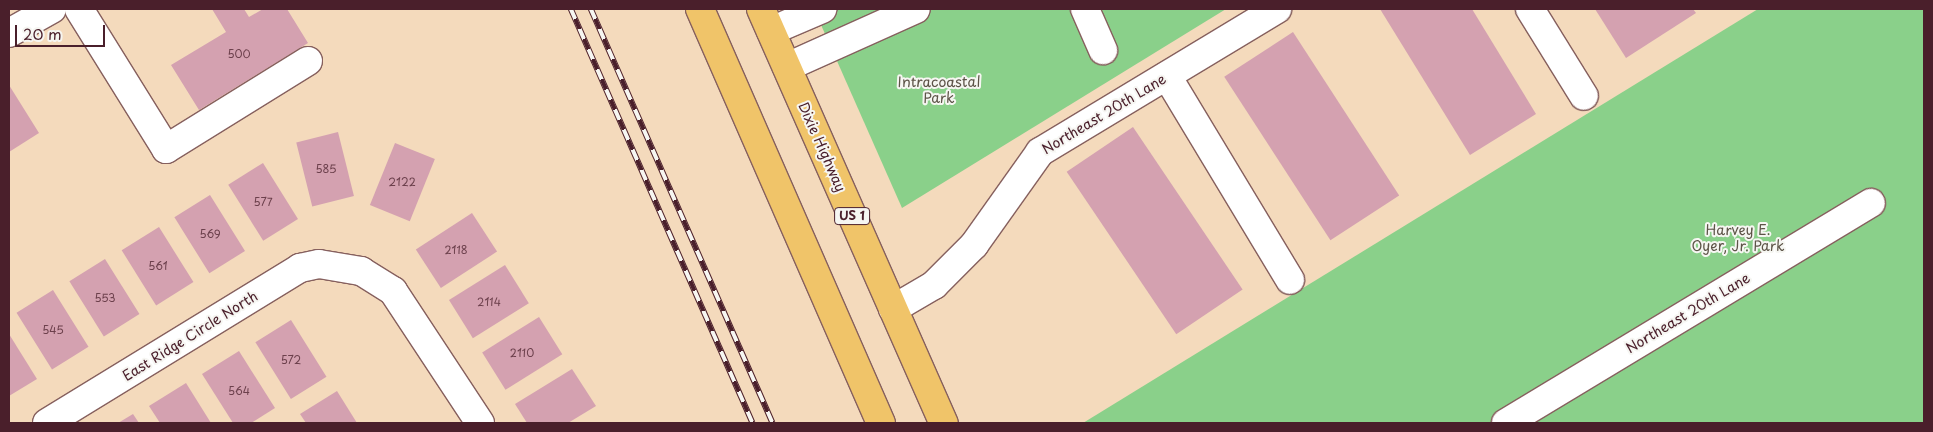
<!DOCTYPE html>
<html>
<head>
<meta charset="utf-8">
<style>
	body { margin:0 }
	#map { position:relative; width:1933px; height:432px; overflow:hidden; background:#f4dabc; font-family:"Playpen Sans",sans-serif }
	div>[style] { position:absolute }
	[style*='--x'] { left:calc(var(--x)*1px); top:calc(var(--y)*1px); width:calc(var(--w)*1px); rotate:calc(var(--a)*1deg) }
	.green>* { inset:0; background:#8ad08a }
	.building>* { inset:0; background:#d4a1b0; transform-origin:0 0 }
	.roads { filter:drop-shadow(1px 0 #86605e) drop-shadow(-1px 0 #86605e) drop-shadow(0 1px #86605e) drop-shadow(0 -1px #86605e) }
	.minor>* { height:28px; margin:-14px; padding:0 14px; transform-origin:14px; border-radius:14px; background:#fff }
	.major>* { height:28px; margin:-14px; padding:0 14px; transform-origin:14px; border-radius:14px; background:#f0c469 }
	.rail>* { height:5.5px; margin-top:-2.75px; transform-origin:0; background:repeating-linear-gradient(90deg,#f6f6f2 0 11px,#4a1f2b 0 22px); box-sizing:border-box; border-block:1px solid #4a1f2b }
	span { translate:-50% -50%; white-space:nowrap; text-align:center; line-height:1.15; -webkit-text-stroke:4px #f6f6f2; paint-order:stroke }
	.number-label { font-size:11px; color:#6c404c }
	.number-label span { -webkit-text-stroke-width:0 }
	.shield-label span { padding:1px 4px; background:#f6f6f2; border:1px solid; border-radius:4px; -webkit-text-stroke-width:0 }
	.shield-label { font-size:12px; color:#4a1f2b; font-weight:700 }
	.park-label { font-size:14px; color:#5d5448 }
	.street-label { font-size:14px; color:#4a1f2b }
	.frame { position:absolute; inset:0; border:10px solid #4a1f2b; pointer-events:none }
	.scale { position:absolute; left:15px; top:25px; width:90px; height:22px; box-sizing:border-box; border:2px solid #4a1f2b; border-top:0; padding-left:6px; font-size:15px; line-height:18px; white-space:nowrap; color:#4a1f2b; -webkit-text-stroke:4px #f6f6f2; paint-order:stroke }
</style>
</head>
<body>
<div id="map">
	<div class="green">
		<i style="clip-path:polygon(814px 9px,1226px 9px,902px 208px)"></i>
		<i style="clip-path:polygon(1758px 9px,1924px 9px,1924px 423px,1083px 423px)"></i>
	</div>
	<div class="building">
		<i style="clip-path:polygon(212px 9px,244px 9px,249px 17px,263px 9px,287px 9px,308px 43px,199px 110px,171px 65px,226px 32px)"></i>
		<i style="clip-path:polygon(1380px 9px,1472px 9px,1536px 114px,1470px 155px)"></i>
		<i style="clip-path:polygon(1595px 9px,1693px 9px,1696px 13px,1626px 58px)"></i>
		<i style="left:1293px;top:32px;width:195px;height:82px;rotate:57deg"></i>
		<i style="clip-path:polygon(9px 85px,39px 133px,9px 152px)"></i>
		<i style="left:1133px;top:127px;width:196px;height:80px;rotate:56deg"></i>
		<i style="left:338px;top:132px;width:66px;height:43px;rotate:76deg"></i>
		<i style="left:395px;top:143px;width:43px;height:67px;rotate:22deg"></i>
		<i style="left:263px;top:163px;width:66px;height:41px;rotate:58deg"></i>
		<i style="left:210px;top:195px;width:66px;height:42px;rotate:58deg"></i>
		<i style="left:472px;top:213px;width:46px;height:67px;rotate:57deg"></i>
		<i style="left:159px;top:227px;width:65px;height:44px;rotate:58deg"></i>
		<i style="left:105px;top:259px;width:65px;height:42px;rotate:58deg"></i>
		<i style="left:505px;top:265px;width:45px;height:66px;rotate:58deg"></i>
		<i style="left:53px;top:290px;width:67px;height:43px;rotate:58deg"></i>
		<i style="left:539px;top:317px;width:44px;height:67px;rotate:58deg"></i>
		<i style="left:291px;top:320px;width:67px;height:42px;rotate:58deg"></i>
		<i style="clip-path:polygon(9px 334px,37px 379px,9px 396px)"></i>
		<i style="clip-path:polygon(239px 351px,275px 408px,251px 423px,233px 423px,202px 374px)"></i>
		<i style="clip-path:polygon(572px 369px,596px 406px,568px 423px,527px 423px,515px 404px)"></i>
		<i style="clip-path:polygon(186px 383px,211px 423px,160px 423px,149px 406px)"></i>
		<i style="clip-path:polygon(337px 391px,357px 423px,306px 423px,300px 414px)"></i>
		<i style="clip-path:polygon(133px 414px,139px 423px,118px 423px)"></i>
	</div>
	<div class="roads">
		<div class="minor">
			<i style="--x:79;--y:9;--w:165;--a:58.1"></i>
			<i style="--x:166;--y:149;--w:167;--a:-31.8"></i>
			<i style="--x:1085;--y:9;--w:45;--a:66.3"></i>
			<i style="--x:1530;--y:9;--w:102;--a:58.2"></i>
			<i style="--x:771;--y:31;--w:56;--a:-23.3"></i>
			<i style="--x:9;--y:33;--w:49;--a:-29.2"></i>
			<i style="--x:787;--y:67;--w:141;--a:-24.2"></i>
			<i style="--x:1167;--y:76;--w:238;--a:58.9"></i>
			<i style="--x:893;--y:309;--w:48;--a:-30.3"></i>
			<i style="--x:934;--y:285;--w:57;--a:-45"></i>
			<i style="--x:974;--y:245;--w:114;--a:-54.6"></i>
			<i style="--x:1040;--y:152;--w:277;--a:-31.1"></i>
			<i style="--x:47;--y:423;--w:297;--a:-31.5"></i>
			<i style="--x:300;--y:268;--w:19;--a:-12"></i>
			<i style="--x:319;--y:264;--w:43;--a:9.5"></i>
			<i style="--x:361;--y:271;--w:38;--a:32"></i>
			<i style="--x:393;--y:291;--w:158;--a:56.6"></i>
			<i style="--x:1506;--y:423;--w:426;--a:-31.1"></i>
		</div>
		<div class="major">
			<i style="--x:700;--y:9;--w:452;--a:66.4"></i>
			<i style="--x:761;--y:9;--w:453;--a:66.2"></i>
		</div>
	</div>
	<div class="rail">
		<i style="--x:571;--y:9;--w:452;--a:66.3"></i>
		<i style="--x:591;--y:9;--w:452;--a:66.3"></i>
	</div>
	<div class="number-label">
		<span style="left:239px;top:54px">500</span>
		<span style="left:326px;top:169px">585</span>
		<span style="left:402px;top:182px">2122</span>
		<span style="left:263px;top:202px">577</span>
		<span style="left:210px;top:234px">569</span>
		<span style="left:456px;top:250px">2118</span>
		<span style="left:158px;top:266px">561</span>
		<span style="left:105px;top:298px">553</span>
		<span style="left:489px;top:302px">2114</span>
		<span style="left:53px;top:330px">545</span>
		<span style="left:522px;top:353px">2110</span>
		<span style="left:291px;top:360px">572</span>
		<span style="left:239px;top:391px">564</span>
	</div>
	<div class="shield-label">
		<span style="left:852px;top:216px">US 1</span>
	</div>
	<div class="park-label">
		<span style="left:939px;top:90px">Intracoastal<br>Park</span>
		<span style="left:1738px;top:238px">Harvey E.<br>Oyer, Jr. Park</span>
	</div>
	<div class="street-label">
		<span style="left:1104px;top:114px;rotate:-31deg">Northeast 20th Lane</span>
		<span style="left:822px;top:147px;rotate:66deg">Dixie Highway</span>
		<span style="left:1688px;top:313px;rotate:-31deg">Northeast 20th Lane</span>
		<span style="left:190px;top:336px;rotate:-32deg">East Ridge Circle North</span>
	</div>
	<div class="frame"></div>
	<div class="scale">20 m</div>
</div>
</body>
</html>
